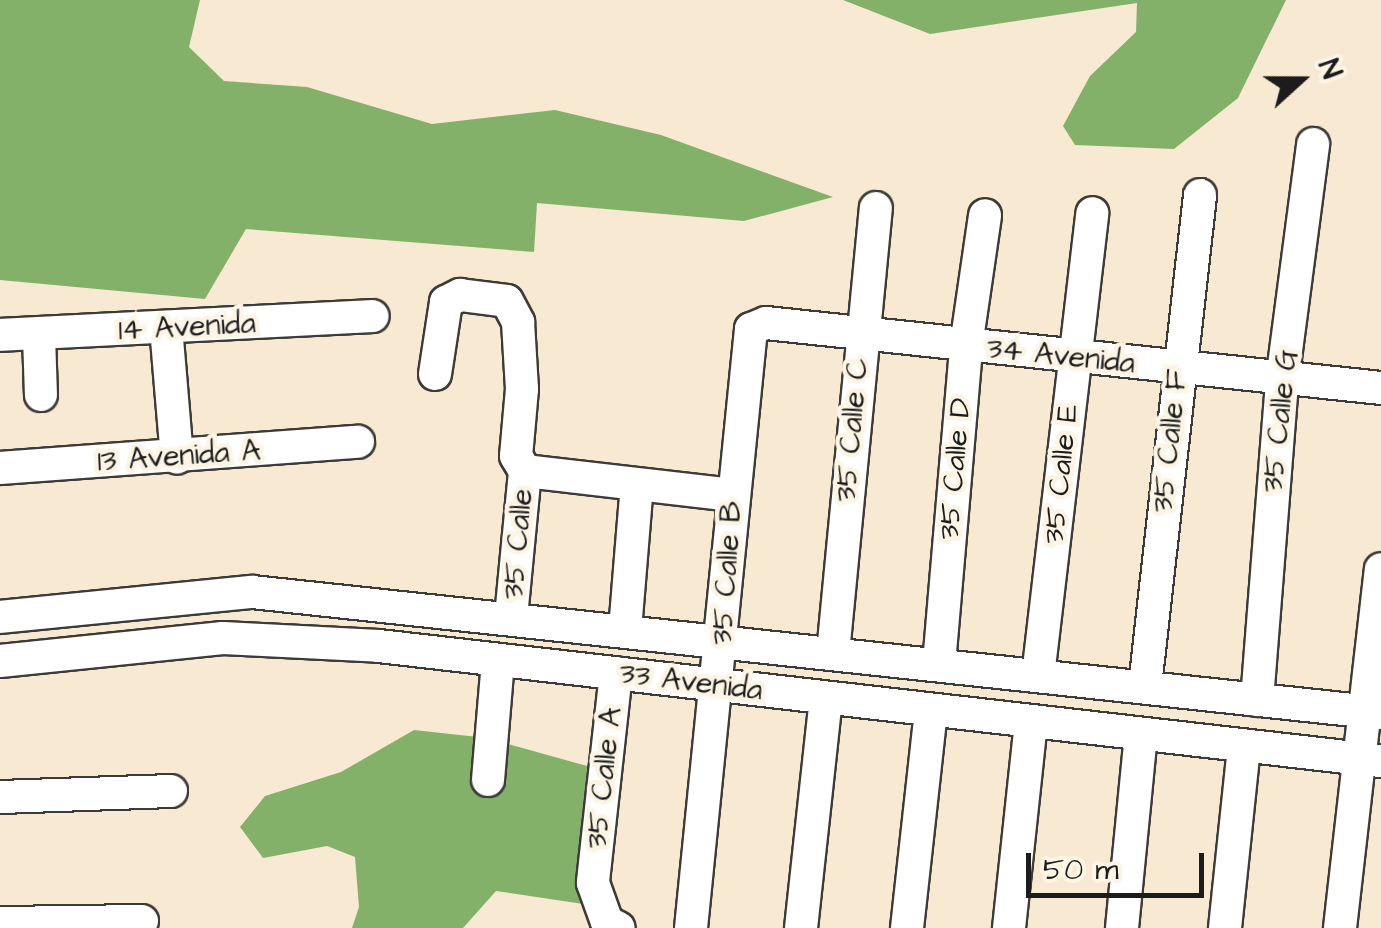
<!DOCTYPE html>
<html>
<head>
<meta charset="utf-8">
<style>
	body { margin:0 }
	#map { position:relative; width:1381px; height:928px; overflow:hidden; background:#f8e9d2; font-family:"Architects Daughter",sans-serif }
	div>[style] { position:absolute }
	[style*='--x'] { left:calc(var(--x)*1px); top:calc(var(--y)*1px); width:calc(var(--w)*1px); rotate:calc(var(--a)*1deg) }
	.forest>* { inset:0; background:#83b16a }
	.roads { filter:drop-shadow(2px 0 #3d3b37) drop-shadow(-2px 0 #3d3b37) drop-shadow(0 2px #3d3b37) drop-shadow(0 -2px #3d3b37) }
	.minor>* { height:32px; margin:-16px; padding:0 16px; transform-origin:16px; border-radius:16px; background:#fff }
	span { translate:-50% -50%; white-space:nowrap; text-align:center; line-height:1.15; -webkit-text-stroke:9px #fcf5e5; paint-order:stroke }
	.street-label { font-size:30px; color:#1c1c1c }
	.north { position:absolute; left:1251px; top:30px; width:100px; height:100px; -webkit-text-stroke:8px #fcf5e5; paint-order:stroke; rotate:69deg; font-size:28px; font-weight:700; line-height:40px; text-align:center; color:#1c1c1c }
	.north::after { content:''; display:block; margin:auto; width:35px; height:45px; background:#1c1c1c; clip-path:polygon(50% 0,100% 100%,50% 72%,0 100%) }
	.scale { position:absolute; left:1026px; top:853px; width:178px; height:45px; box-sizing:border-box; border:5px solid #1c1c1c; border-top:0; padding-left:12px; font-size:30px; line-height:35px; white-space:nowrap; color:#1c1c1c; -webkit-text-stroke:8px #fcf5e5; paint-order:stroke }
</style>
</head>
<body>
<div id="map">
	<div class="forest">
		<i style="clip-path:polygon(0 0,200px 0,189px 47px,224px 81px,307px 87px,432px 124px,555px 110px,661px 135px,833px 197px,744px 221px,537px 203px,534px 252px,246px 229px,205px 299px,0 280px)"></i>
		<i style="clip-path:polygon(843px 0,1286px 0,1238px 98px,1174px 149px,1075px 145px,1063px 126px,1090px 76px,1136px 32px,1137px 3px,930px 34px)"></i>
		<i style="clip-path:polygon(414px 730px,487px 738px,587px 766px,583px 904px,496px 891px,463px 928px,352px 928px,359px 907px,355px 857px,327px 846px,263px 858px,240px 827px,265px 796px,341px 772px)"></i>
	</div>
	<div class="roads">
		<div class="minor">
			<i style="--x:166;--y:327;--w:131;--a:85.2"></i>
			<i style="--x:0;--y:335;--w:373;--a:-2.9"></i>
			<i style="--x:39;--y:336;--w:59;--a:88.1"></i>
			<i style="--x:435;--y:374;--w:73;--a:-81.3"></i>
			<i style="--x:446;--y:302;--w:16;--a:-27"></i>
			<i style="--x:460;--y:295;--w:47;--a:7.3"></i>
			<i style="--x:507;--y:301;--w:24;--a:62"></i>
			<i style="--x:518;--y:322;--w:67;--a:86.6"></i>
			<i style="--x:522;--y:389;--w:67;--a:95.1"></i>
			<i style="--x:516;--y:456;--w:17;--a:59"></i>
			<i style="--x:525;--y:471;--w:208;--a:6.6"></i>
			<i style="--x:0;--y:468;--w:359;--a:-4.2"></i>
			<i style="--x:0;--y:617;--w:253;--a:-5.7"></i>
			<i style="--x:252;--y:592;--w:1135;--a:6.12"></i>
			<i style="--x:511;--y:617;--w:147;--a:-84.5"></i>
			<i style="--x:625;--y:630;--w:145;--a:-85.3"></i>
			<i style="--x:833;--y:653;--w:447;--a:-84.5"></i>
			<i style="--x:0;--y:661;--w:224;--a:-5.9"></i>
			<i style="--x:223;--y:638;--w:156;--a:2.9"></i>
			<i style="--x:379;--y:646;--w:1009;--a:6.55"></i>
			<i style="--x:939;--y:664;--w:319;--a:-85.1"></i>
			<i style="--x:966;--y:346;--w:132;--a:-81.7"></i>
			<i style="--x:616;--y:673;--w:211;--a:96.3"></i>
			<i style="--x:593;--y:883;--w:41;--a:70.3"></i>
			<i style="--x:607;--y:922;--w:13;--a:27"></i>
			<i style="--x:1038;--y:676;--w:466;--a:-83.3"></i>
			<i style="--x:1145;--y:686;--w:494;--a:-83.6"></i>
			<i style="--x:1257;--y:700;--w:320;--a:-85.5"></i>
			<i style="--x:1282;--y:381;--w:239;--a:-82.5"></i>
			<i style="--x:488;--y:780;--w:120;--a:-85.2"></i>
			<i style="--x:0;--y:797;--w:171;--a:-2"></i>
			<i style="--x:0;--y:923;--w:142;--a:-0.8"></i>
			<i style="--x:691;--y:928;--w:602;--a:-84.28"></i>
			<i style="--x:751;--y:329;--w:16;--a:-22"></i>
			<i style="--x:766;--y:323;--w:618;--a:6.03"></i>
			<i style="--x:801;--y:928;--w:231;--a:-83.8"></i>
			<i style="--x:907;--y:928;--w:219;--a:-83.7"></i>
			<i style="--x:1009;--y:928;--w:208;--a:-83.9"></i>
			<i style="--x:1122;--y:928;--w:195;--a:-84.4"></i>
			<i style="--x:1225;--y:928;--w:183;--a:-84"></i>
			<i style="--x:1340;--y:928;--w:361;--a:-83.5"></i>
		</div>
	</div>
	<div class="street-label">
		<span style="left:187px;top:327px;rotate:-3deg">14 Avenida</span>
		<span style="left:1061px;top:356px;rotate:6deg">34 Avenida</span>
		<span style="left:1280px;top:421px;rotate:-84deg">35 Calle G</span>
		<span style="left:852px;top:430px;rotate:-85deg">35 Calle C</span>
		<span style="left:1170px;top:441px;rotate:-84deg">35 Calle F</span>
		<span style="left:179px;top:456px;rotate:-4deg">13 Avenida A</span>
		<span style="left:955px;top:469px;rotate:-85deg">35 Calle D</span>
		<span style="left:1061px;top:474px;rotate:-84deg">35 Calle E</span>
		<span style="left:518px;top:544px;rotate:-85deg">35 Calle</span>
		<span style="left:727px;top:573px;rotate:-86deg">35 Calle B</span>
		<span style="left:691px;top:682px;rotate:7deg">33 Avenida</span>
		<span style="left:604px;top:778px;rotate:-84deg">35 Calle A</span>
	</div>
	<div class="north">N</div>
	<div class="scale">50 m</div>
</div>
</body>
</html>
